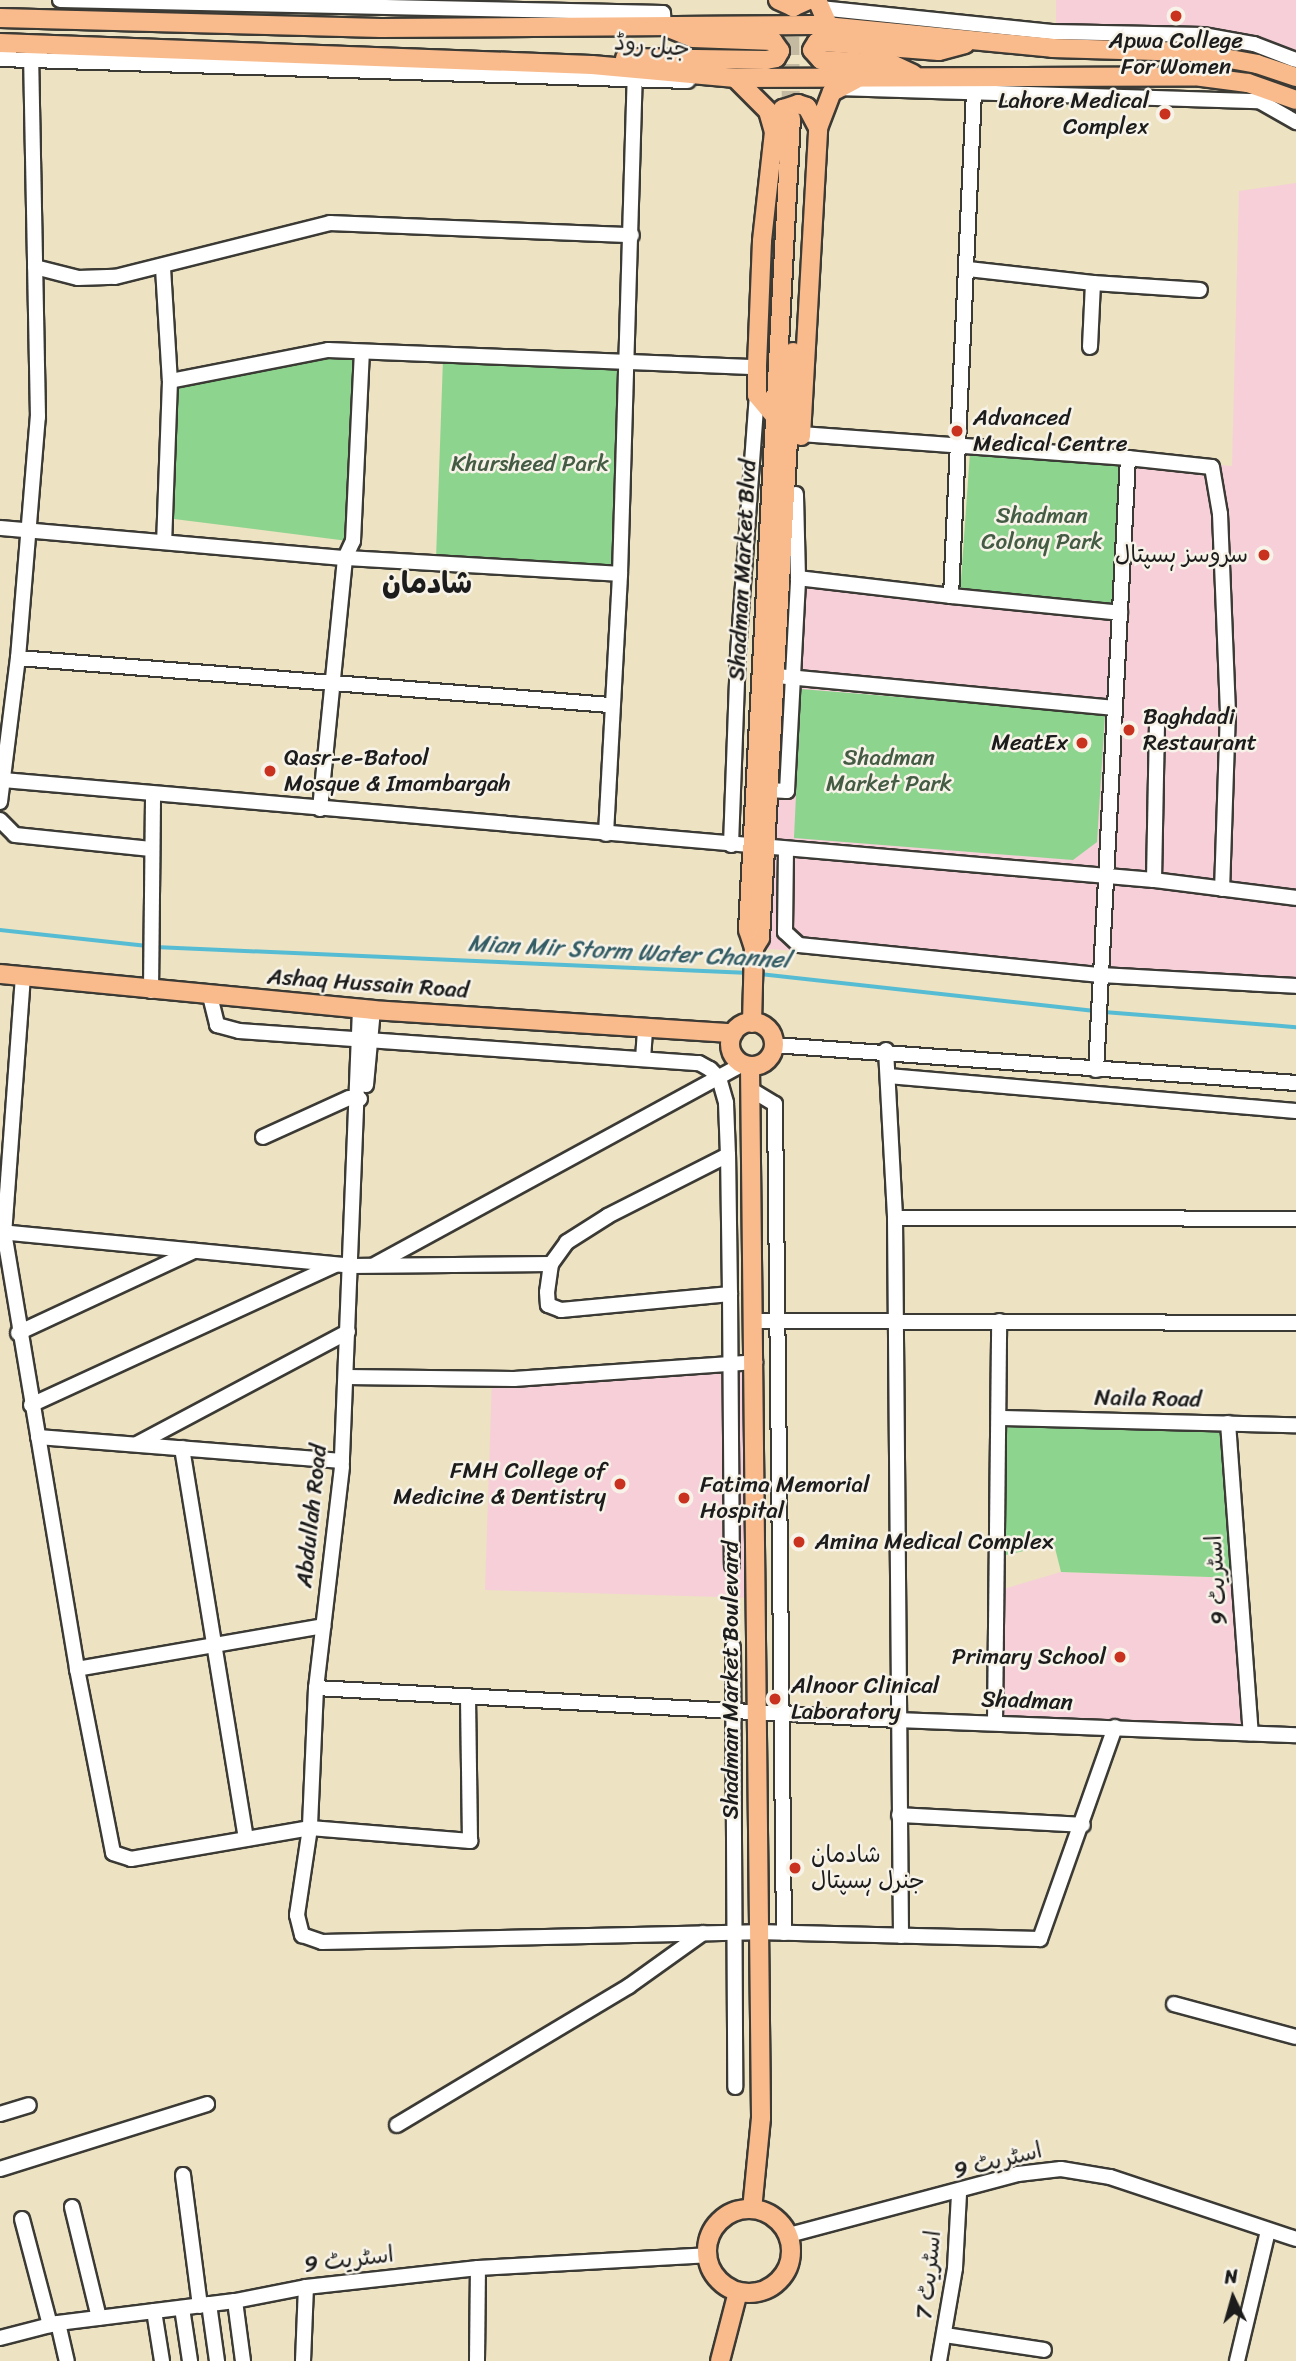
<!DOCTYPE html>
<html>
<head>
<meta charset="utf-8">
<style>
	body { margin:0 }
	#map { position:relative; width:1296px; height:2361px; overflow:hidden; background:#ede2c2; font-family:Sriracha,"Playpen Sans Arabic",sans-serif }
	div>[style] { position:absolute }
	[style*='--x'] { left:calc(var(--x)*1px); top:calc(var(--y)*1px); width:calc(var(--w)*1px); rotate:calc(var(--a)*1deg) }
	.built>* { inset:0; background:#f6cfd9 }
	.green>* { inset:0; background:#8dd48e; transform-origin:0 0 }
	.stream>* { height:3.5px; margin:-1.75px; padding:0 1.75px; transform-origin:1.75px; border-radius:1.75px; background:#55bcd3 }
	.major-tunnel>* { height:18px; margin-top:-9px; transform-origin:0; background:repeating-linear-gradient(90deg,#c3baa1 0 18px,transparent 0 27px) }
	.roads { filter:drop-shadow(2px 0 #3b3a35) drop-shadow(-2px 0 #3b3a35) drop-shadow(0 2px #3b3a35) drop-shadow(0 -2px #3b3a35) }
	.minor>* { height:14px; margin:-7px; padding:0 7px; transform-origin:7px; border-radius:7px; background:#fff }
	.major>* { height:18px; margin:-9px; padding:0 9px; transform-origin:9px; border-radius:9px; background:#fabb8c }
	.major>.ring { margin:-9px; padding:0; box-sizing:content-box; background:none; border:18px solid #fabb8c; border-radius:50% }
	.dots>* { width:19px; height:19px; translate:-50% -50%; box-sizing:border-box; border:4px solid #f7f3e8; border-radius:50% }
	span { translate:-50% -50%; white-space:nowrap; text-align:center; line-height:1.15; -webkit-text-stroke:5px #f7f3e8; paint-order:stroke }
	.poi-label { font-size:23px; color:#1c1c1c }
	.right { translate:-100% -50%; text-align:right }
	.left { translate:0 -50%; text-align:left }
	.street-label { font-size:23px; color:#1c1c1c }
	.park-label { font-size:23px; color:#445c44 }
	.water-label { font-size:24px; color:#335c65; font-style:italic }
	.district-label { font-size:30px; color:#1c1c1c; font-weight:700 }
	.north { position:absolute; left:1198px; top:2263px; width:70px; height:70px; -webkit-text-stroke:5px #f7f3e8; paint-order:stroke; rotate:355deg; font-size:19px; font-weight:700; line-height:28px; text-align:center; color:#1c1c1c }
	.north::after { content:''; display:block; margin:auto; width:24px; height:32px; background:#1c1c1c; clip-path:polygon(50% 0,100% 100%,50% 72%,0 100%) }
</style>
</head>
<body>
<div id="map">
	<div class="built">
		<i style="clip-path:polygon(1056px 0,1296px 0,1296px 60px,1254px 44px,1056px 32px)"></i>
		<i style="clip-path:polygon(1296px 183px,1296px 986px,754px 948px,781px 579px,1120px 613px,1128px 458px,1232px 466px,1239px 191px)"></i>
		<i style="clip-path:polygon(748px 1363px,755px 1598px,485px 1590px,492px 1379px)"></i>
		<i style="clip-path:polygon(1061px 1572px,1239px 1578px,1251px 1733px,995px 1722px,997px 1591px)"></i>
	</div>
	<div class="green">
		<i style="clip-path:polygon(337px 355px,354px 359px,348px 541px,174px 519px,176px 388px)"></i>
		<i style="left:443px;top:359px;width:177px;height:204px;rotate:2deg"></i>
		<i style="left:970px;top:452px;width:155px;height:143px;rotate:4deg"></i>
		<i style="clip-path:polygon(801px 689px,1105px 714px,1097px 842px,1073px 860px,794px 838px)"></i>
		<i style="clip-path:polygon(1000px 1418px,1228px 1423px,1239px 1578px,1061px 1572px,1054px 1544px,997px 1557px)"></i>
	</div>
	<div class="stream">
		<i style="--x:0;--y:930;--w:148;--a:6.2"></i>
		<i style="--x:155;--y:947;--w:595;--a:2.51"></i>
		<i style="--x:760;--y:974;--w:339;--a:6.3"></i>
		<i style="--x:1104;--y:1012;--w:193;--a:4.5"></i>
	</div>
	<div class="major-tunnel">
		<i style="--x:790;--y:10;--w:108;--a:89.5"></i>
	</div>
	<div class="roads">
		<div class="minor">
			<i style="--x:60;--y:0;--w:603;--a:1.24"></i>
			<i style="--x:663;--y:13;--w:13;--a:86"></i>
			<i style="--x:820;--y:8;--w:233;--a:5.9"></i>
			<i style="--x:1052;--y:32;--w:151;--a:1.1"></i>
			<i style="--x:1203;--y:35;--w:52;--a:10"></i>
			<i style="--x:1254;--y:44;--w:45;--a:20.9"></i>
			<i style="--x:0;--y:59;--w:688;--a:1.83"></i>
			<i style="--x:837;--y:88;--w:422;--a:1.8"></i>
			<i style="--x:1259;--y:101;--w:43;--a:29.6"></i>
			<i style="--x:35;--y:267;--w:44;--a:14.3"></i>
			<i style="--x:78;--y:278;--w:37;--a:-2"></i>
			<i style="--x:115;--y:277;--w:222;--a:-14.1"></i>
			<i style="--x:330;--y:223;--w:302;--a:2.3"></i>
			<i style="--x:163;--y:268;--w:113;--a:86.5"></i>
			<i style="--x:170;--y:381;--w:161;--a:92.1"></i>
			<i style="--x:968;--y:269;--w:126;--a:6.4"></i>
			<i style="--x:1093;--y:283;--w:64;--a:92.7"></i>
			<i style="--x:1093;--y:283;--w:107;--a:3.7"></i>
			<i style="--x:170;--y:381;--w:161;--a:-11.1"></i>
			<i style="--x:328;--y:350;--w:429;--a:2.3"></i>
			<i style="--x:801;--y:434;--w:328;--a:4.2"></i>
			<i style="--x:1128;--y:458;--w:613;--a:92.99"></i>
			<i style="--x:1128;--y:458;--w:84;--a:6.1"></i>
			<i style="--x:1212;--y:467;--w:48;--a:80.3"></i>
			<i style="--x:1220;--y:514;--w:196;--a:87.7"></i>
			<i style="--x:1228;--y:710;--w:179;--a:91.9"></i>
			<i style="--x:0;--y:528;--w:346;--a:5"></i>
			<i style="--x:345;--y:558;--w:275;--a:3.3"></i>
			<i style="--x:798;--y:578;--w:154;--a:6.7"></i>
			<i style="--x:951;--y:596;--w:505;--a:-87.39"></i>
			<i style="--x:951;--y:596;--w:170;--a:5.7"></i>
			<i style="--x:18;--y:658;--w:594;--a:4.54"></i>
			<i style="--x:776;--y:676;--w:339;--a:5.4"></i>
			<i style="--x:3;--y:780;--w:1155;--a:4.97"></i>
			<i style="--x:1154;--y:880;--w:143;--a:7.2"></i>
			<i style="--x:768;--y:790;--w:19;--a:3"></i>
			<i style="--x:787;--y:791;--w:213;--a:-87"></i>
			<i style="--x:798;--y:578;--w:84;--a:-91.4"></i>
			<i style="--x:0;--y:802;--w:145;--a:-82.9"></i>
			<i style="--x:18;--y:658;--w:242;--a:-85.3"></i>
			<i style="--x:38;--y:417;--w:357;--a:-91.1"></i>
			<i style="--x:320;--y:809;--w:252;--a:-84.3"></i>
			<i style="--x:345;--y:558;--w:19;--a:-65"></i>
			<i style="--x:353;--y:541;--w:188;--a:-87.3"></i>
			<i style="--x:0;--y:820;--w:21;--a:45"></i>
			<i style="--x:15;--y:835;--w:137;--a:5.9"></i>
			<i style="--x:606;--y:834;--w:260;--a:-86.9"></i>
			<i style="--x:620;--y:574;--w:493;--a:-88.3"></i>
			<i style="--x:731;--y:845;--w:192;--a:-87.9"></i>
			<i style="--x:738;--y:653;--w:259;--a:-85.8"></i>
			<i style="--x:786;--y:849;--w:83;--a:90.7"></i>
			<i style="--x:785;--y:932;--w:19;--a:43"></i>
			<i style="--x:799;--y:945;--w:303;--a:5.7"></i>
			<i style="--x:1101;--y:975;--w:195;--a:3.2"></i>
			<i style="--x:1154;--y:880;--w:155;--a:-88.9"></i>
			<i style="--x:23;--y:976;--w:257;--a:94.2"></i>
			<i style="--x:4;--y:1232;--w:443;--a:80.5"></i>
			<i style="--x:77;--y:1669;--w:187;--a:78.9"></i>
			<i style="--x:113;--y:1853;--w:19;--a:18"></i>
			<i style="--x:131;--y:1859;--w:182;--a:-9.8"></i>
			<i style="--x:310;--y:1828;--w:161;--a:4.6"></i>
			<i style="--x:470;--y:1841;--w:145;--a:-90.8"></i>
			<i style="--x:151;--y:991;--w:196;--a:-89.4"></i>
			<i style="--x:210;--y:996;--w:30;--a:76"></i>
			<i style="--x:217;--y:1025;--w:23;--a:15"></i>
			<i style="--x:239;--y:1031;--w:461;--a:4"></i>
			<i style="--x:699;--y:1063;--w:13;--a:29"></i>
			<i style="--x:710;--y:1069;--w:13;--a:45"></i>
			<i style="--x:719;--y:1078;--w:26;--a:74"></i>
			<i style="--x:726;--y:1103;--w:52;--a:87.8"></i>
			<i style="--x:728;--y:1155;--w:135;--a:153.1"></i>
			<i style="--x:608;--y:1216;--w:49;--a:147.6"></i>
			<i style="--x:567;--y:1242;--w:27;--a:126"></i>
			<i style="--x:551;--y:1264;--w:28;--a:98"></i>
			<i style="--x:547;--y:1292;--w:13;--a:86"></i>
			<i style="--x:548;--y:1305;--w:14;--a:21"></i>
			<i style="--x:561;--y:1310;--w:170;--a:-5.4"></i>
			<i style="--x:730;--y:1294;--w:139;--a:-90.8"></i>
			<i style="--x:360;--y:1009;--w:458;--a:92.3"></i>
			<i style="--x:342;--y:1467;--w:223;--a:96.7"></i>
			<i style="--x:316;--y:1688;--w:140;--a:92.5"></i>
			<i style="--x:310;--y:1828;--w:88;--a:98.5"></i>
			<i style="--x:297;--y:1915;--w:21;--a:76"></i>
			<i style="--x:302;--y:1935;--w:21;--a:19"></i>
			<i style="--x:322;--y:1942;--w:434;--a:-1.3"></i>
			<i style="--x:756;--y:1932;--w:284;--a:1.4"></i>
			<i style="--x:1040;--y:1939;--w:225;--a:-70.5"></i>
			<i style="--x:774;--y:1045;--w:523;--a:4.16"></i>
			<i style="--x:886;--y:1050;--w:168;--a:86.9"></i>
			<i style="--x:895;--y:1218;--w:718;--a:89.52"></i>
			<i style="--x:643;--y:1059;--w:32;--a:-86"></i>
			<i style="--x:888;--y:1076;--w:409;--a:4.9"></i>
			<i style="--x:366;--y:1085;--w:75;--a:-84.7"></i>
			<i style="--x:750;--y:1089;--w:29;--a:31"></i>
			<i style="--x:775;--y:1104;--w:829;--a:89.38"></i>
			<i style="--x:263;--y:1137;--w:94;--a:-24.4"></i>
			<i style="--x:349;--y:1098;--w:11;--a:5"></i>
			<i style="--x:895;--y:1218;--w:401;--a:0.1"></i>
			<i style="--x:0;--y:1232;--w:353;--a:5.5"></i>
			<i style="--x:351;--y:1266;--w:200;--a:-0.6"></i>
			<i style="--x:376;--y:1264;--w:418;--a:-28.6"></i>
			<i style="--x:730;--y:1294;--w:271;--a:89.6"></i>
			<i style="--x:755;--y:1321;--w:541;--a:0.21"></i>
			<i style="--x:18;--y:1333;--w:194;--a:-25"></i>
			<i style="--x:346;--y:1377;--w:168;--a:0.7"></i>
			<i style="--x:514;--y:1379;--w:242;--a:-4"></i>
			<i style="--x:31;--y:1405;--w:335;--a:-24.7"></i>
			<i style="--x:1000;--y:1418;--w:296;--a:1.4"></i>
			<i style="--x:1228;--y:1423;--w:311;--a:85.8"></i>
			<i style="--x:38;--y:1437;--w:305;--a:4.5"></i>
			<i style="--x:137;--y:1444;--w:239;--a:-28"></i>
			<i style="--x:182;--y:1448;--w:396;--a:80.7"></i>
			<i style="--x:733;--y:1647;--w:440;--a:89.7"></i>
			<i style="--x:77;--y:1669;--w:250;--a:-9.9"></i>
			<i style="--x:316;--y:1688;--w:582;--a:3.15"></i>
			<i style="--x:897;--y:1720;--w:399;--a:2.2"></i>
			<i style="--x:995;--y:1722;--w:401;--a:-89.4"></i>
			<i style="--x:899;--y:1815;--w:184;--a:3.1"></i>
			<i style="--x:1174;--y:2004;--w:126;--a:15.1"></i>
			<i style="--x:0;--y:2114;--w:30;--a:-17"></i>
			<i style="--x:397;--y:2125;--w:270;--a:-30.9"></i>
			<i style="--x:629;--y:1986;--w:91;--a:-35.6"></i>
			<i style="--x:0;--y:2169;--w:217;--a:-17.4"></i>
			<i style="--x:183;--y:2175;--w:132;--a:82.6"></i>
			<i style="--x:72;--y:2207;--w:114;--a:76.3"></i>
			<i style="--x:22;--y:2219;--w:110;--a:75.2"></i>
			<i style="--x:789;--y:2235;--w:237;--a:-14.9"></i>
			<i style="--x:1018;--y:2174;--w:43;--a:-6.6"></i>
			<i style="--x:1061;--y:2169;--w:50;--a:9.3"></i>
			<i style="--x:1110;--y:2177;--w:196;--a:18.4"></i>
			<i style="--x:235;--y:2301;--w:61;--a:82.4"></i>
			<i style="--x:209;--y:2304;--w:58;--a:82"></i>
			<i style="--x:182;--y:2308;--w:54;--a:81.4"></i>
			<i style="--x:154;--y:2311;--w:51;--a:80.9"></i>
			<i style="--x:58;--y:2323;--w:39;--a:77"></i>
			<i style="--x:945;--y:2335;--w:100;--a:8.6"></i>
			<i style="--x:0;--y:2338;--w:60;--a:-14.5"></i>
			<i style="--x:58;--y:2323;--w:178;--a:-7.1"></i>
			<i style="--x:235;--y:2301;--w:72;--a:-11.2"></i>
			<i style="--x:306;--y:2287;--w:173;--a:-6.3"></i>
			<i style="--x:478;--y:2268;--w:229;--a:-3.2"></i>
			<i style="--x:303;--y:2361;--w:74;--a:-87.7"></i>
			<i style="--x:477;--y:2361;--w:93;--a:-89.4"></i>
			<i style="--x:939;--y:2361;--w:94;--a:-80.2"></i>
			<i style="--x:955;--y:2268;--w:75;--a:-86.9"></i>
			<i style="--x:1237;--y:2361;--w:134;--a:-76.6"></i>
		</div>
		<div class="major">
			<i style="--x:778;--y:0;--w:17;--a:25"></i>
			<i style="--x:793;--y:7;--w:17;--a:-24"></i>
			<i style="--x:817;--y:0;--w:30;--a:66"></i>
			<i style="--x:0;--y:18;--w:381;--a:1.5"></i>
			<i style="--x:381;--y:28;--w:434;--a:-0.4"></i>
			<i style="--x:815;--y:25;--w:238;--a:5.5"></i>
			<i style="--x:1052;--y:48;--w:139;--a:1.6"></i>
			<i style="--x:1191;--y:52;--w:67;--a:10.3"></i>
			<i style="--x:1257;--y:64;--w:41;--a:18.4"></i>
			<i style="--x:0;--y:43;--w:592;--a:2.13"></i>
			<i style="--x:592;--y:65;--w:144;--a:5.2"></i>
			<i style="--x:735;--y:78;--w:459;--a:-0.2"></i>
			<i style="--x:1194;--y:76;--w:54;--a:7.4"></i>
			<i style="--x:1248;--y:83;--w:51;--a:19.5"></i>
			<i style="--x:625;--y:58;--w:141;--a:0.8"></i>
			<i style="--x:766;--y:60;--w:10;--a:-11"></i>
			<i style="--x:776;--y:58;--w:8;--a:-60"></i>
			<i style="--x:780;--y:51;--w:12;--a:-125"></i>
			<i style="--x:773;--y:41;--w:80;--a:-177.9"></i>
			<i style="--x:693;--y:38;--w:24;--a:-158"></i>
			<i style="--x:913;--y:74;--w:23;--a:-155"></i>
			<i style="--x:892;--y:64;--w:71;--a:-176.8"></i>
			<i style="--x:821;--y:60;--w:13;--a:-132"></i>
			<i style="--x:812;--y:50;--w:9;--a:-58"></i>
			<i style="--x:817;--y:42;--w:7;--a:0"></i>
			<i style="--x:824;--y:42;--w:115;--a:4.5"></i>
			<i style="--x:939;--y:51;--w:27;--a:-15"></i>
			<i style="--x:735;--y:78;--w:47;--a:45"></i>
			<i style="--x:768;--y:111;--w:22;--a:74"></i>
			<i style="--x:774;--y:132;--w:110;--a:96.3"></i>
			<i style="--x:762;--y:241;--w:126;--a:92.3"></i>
			<i style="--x:757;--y:367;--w:28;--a:90"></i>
			<i style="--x:757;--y:395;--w:30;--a:50"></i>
			<i style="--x:774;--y:132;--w:25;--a:-69"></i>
			<i style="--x:783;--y:109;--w:16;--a:-18"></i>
			<i style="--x:798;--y:104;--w:9;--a:18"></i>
			<i style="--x:807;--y:107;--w:24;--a:62"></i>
			<i style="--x:801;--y:436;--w:308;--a:-86.8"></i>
			<i style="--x:818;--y:128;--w:39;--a:-69"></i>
			<i style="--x:832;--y:92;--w:26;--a:-28"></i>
			<i style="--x:754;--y:948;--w:12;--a:-59"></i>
			<i style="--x:760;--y:938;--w:587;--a:-86.78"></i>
			<i style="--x:0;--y:974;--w:375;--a:5.5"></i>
			<i style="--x:373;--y:1010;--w:361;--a:3.7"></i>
			<i class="ring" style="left:730px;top:1022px;width:26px;height:26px"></i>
			<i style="--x:752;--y:1023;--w:75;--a:-88.5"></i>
			<i style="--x:754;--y:948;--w:19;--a:-108"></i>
			<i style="--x:748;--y:930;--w:813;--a:-86.97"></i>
			<i style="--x:750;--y:1066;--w:1052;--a:89.4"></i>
			<i style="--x:761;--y:2118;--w:91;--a:95.6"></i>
			<i class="ring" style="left:707px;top:2209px;width:66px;height:66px"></i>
			<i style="--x:720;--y:2361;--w:71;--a:-75.4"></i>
		</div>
	</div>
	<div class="dots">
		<i style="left:1176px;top:16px;background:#c8321e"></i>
		<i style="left:1165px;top:114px;background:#c8321e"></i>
		<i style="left:957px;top:431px;background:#c8321e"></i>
		<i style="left:1264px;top:555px;background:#c8321e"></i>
		<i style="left:1129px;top:730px;background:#c8321e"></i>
		<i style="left:1082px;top:743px;background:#c8321e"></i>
		<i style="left:270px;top:771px;background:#c8321e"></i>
		<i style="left:620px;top:1484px;background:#c8321e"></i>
		<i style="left:684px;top:1498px;background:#c8321e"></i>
		<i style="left:799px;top:1542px;background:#c8321e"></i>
		<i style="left:1120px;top:1657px;background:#c8321e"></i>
		<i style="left:775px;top:1699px;background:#c8321e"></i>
		<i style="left:795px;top:1868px;background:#c8321e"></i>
	</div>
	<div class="poi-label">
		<span style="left:1176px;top:54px">Apwa College<br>For Women</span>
		<span class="right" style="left:1149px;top:114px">Lahore Medical<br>Complex</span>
		<span class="left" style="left:973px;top:431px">Advanced<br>Medical Centre</span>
		<span class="right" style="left:1248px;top:555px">سروسز ہسپتال</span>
		<span class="left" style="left:1143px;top:730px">Baghdadi<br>Restaurant</span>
		<span class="right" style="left:1068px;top:743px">MeatEx</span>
		<span class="left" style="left:284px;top:771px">Qasr-e-Batool<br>Mosque &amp; Imambargah</span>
		<span class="right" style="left:606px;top:1484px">FMH College of<br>Medicine &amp; Dentistry</span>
		<span class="left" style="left:700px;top:1498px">Fatima Memorial<br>Hospital</span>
		<span class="left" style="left:815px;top:1542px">Amina Medical Complex</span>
		<span class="right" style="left:1106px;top:1657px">Primary School</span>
		<span class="left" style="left:791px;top:1699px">Alnoor Clinical<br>Laboratory</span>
		<span class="left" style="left:811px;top:1868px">شادمان<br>جنرل ہسپتال</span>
	</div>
	<div class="street-label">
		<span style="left:652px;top:46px;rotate:5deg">جیل روڈ</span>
		<span style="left:743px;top:570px;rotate:-87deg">Shadman Market Blvd</span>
		<span style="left:368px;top:984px;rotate:4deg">Ashaq Hussain Road</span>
		<span style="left:1148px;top:1399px;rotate:1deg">Naila Road</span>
		<span style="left:312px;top:1516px;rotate:-84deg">Abdullah Road</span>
		<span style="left:1217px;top:1580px;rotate:-94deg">اسٹریٹ 9</span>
		<span style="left:731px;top:1680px;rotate:-90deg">Shadman Market Boulevard</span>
		<span style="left:1027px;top:1701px;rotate:2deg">Shadman</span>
		<span style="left:998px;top:2161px;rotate:-14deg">اسٹریٹ 9</span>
		<span style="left:349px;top:2260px;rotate:-7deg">اسٹریٹ 9</span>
		<span style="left:929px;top:2275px;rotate:-84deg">اسٹریٹ 7</span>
	</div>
	<div class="park-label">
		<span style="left:530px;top:464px">Khursheed Park</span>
		<span style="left:1042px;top:529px">Shadman<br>Colony Park</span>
		<span style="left:889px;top:771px">Shadman<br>Market Park</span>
	</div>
	<div class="water-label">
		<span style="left:629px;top:952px;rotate:3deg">Mian Mir Storm Water Channel</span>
	</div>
	<div class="district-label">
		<span style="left:427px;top:583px">شادمان</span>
	</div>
	<div class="north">N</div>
</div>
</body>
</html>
